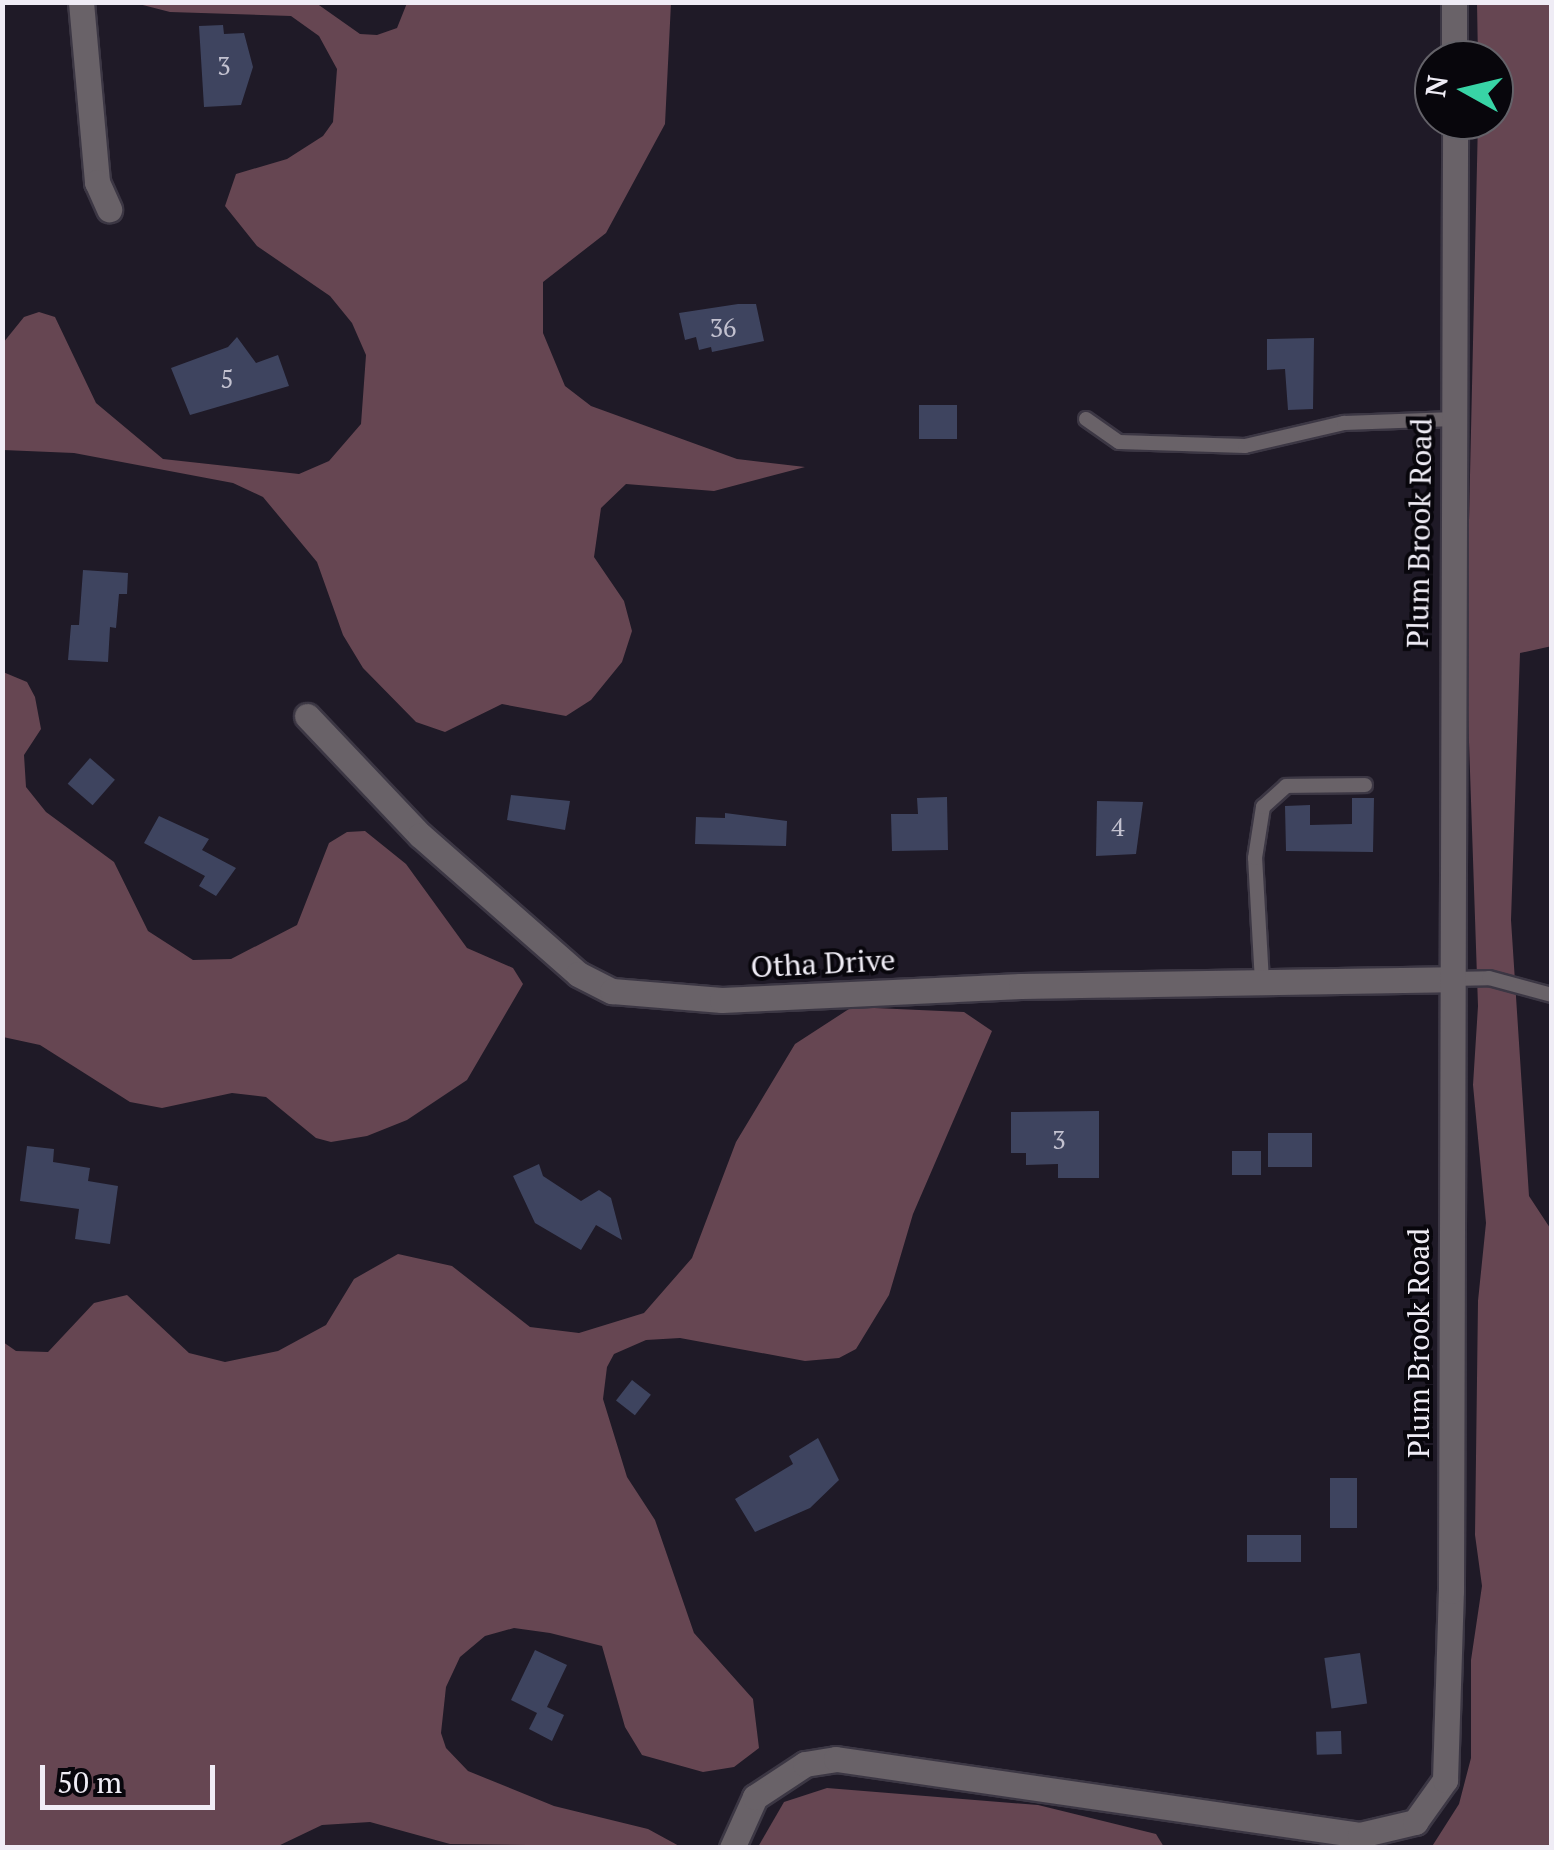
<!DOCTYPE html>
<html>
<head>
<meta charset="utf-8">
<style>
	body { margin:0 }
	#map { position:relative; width:1554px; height:1850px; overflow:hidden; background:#1f1a27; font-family:"PT Serif",serif }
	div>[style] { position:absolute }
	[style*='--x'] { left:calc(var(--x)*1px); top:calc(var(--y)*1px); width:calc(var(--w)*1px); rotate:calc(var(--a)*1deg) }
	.forest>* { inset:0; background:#664652 }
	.building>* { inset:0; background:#3e445f; transform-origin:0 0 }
	.roads { filter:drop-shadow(2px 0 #3c3744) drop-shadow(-2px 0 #3c3744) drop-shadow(0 2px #3c3744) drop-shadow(0 -2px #3c3744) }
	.lane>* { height:14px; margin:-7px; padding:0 7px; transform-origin:7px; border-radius:7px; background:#696268 }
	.street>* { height:25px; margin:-12.5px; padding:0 12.5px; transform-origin:12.5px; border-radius:12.5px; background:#696268 }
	span { translate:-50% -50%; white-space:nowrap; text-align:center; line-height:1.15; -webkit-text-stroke:8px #08060c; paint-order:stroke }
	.number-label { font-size:25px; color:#c3c2d0 }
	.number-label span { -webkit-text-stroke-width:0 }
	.street-label { font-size:30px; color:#efecf5 }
	.frame { position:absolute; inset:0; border:5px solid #efecf5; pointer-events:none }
	.north { position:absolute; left:1414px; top:40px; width:100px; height:100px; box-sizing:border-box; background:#08060c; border:2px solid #646269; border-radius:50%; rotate:278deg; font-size:28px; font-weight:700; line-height:40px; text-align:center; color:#efecf5 }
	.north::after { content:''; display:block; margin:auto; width:35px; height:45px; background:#38d4a6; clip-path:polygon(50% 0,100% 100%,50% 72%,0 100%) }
	.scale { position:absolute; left:40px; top:1765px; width:175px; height:45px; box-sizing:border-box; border:5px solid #efecf5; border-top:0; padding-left:12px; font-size:30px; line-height:35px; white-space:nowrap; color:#efecf5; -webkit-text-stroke:8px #08060c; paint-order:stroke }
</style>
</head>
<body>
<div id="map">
	<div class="forest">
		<i style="clip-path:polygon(135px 3px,316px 3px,360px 34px,377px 35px,397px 28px,407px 3px,671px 3px,665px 124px,606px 233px,543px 282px,543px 333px,565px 386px,591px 406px,737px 459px,805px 467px,714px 491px,626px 484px,601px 508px,594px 557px,624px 601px,632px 631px,622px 662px,591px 700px,566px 716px,502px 704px,445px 732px,416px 722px,363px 668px,343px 635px,317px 562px,263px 497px,233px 483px,74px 453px,3px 450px,3px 343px,24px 317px,39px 312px,55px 317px,96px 403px,163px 459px,299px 474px,329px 461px,361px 424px,366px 355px,352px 323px,330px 296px,257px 246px,225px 206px,236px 174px,287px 159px,323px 136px,333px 122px,337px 69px,319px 36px,291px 16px,170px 12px)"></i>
		<i style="clip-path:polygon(1477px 3px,1551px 3px,1552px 646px,1520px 653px,1511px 920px,1529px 1196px,1552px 1231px,1551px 1847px,1431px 1848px,1459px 1804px,1471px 1758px,1471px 1660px,1482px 1586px,1475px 1535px,1478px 1301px,1486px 1223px,1473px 1085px,1478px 1006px,1466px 654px,1478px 120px,1494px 120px,1494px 60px,1478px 60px)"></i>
		<i style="clip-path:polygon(3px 672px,27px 682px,35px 697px,41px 729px,24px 755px,26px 787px,46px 812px,114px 862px,148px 931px,193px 960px,231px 959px,297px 925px,329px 843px,347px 832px,365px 831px,406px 864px,467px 948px,513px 968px,523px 984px,467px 1080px,407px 1120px,367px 1136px,331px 1142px,316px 1138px,266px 1097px,232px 1093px,162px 1108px,130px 1102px,40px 1045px,3px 1037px)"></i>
		<i style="clip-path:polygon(852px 1007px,964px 1012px,992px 1031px,913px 1214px,889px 1295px,856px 1349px,839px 1358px,805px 1361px,680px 1338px,646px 1340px,614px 1354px,607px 1367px,603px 1399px,627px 1477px,655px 1520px,694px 1633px,753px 1699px,759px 1748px,734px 1767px,703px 1772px,642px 1755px,625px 1727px,602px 1646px,550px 1633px,514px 1628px,485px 1636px,460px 1657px,446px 1687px,441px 1733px,446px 1748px,468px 1771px,554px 1806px,648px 1829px,681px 1847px,450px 1844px,370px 1822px,322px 1825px,276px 1847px,3px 1847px,3px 1342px,16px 1351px,48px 1352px,94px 1303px,127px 1295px,189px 1353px,225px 1362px,278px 1351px,326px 1325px,354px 1279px,398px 1254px,452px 1266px,530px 1327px,579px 1333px,644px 1313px,692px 1258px,736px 1142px,795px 1044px)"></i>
		<i style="clip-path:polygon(827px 1788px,1038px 1805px,1156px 1834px,1164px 1847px,758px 1847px,784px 1802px)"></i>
	</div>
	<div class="building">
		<i style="clip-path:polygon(223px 25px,224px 34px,244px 33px,253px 67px,241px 105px,204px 107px,199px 26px)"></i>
		<i style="clip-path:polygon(738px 304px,756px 304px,764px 341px,712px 352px,711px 347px,699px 350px,696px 337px,685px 340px,679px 313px)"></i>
		<i style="clip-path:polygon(237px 337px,256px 363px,278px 355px,289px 386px,190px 415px,171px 368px,228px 347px)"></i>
		<i style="clip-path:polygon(1314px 338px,1313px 409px,1288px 410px,1285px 369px,1267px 370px,1267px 339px)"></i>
		<i style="left:957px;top:405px;width:34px;height:38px;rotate:90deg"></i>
		<i style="clip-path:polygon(83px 570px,128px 573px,127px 594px,119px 594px,116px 628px,110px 627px,108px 662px,68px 660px,71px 625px,79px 625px)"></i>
		<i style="left:90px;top:758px;width:33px;height:34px;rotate:41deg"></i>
		<i style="clip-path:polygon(511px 795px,570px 801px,565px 830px,507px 820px)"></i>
		<i style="clip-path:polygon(947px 797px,948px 850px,892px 851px,891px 814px,918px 814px,917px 798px)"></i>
		<i style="clip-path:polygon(1352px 798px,1374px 798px,1373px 852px,1286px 851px,1285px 806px,1310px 805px,1310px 825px,1352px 824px)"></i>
		<i style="clip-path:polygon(1097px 801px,1143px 802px,1136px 854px,1096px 856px)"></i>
		<i style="clip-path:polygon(725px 813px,787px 821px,786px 846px,695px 844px,696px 817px,725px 818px)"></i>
		<i style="clip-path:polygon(159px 816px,209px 839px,202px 850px,236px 868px,216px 896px,199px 886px,205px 876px,144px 843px)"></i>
		<i style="clip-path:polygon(1099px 1111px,1099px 1178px,1058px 1178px,1058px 1164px,1026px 1165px,1026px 1153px,1011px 1153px,1011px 1112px)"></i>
		<i style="left:1268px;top:1133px;width:44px;height:34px"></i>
		<i style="clip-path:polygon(27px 1146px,54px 1149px,53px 1162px,90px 1168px,88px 1181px,118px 1186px,110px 1244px,75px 1239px,79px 1209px,20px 1201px)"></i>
		<i style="left:1232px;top:1151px;width:29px;height:24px"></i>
		<i style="clip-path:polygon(539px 1164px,543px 1176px,581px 1201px,599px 1190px,611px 1198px,622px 1240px,596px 1225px,581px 1250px,535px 1223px,513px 1176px)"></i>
		<i style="left:632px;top:1380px;width:24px;height:26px;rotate:38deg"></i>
		<i style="clip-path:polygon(818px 1438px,839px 1480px,810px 1508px,755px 1532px,735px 1499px,793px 1464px,789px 1456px)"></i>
		<i style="left:1330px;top:1478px;width:27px;height:50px"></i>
		<i style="left:1301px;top:1535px;width:27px;height:54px;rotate:90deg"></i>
		<i style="clip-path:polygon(535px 1650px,567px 1665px,547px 1707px,564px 1715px,552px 1741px,529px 1729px,537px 1713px,511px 1700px)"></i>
		<i style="left:1360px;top:1653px;width:51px;height:36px;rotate:82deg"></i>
		<i style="left:1341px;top:1731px;width:23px;height:25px;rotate:88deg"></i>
	</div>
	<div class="roads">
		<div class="lane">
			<i style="--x:1086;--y:419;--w:40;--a:34.9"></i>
			<i style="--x:1119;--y:442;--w:126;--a:1.8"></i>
			<i style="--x:1245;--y:446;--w:102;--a:-13.1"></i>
			<i style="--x:1344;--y:423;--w:110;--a:-2.1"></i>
			<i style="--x:1450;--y:979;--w:39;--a:-1"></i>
			<i style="--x:1489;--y:978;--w:65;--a:15.1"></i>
			<i style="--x:1262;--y:982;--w:124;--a:-93.2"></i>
			<i style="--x:1255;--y:858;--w:52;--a:-81.1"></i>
			<i style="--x:1263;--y:807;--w:31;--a:-42"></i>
			<i style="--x:1286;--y:786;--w:79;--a:-0.7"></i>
		</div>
		<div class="street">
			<i style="--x:81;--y:2;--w:181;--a:84.9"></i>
			<i style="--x:97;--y:182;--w:30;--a:66"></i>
			<i style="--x:1454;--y:2;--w:58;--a:90"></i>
			<i style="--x:307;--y:716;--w:164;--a:46.5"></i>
			<i style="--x:420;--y:835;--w:210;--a:41.3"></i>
			<i style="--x:578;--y:974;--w:38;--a:27"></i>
			<i style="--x:612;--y:991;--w:110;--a:4.7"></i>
			<i style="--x:722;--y:1000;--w:299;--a:-2.7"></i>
			<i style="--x:1021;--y:986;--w:429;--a:-0.9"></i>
			<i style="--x:732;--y:1848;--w:56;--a:-65.7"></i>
			<i style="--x:755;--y:1797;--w:60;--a:-33.4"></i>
			<i style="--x:805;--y:1764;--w:31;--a:-9"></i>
			<i style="--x:836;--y:1759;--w:529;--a:8.25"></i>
			<i style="--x:1360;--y:1835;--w:57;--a:-13.3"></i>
			<i style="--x:1415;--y:1822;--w:52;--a:-54.5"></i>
			<i style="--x:1445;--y:1780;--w:189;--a:-88.2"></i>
			<i style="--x:1451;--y:1591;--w:1471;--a:-89.84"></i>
		</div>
	</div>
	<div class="number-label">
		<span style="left:224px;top:66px">3</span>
		<span style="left:723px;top:328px">36</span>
		<span style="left:227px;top:379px">5</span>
		<span style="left:1118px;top:827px">4</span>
		<span style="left:1059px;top:1140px">3</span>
	</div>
	<div class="street-label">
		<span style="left:1419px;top:533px;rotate:-89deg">Plum Brook Road</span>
		<span style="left:823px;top:963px;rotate:-3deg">Otha Drive</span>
		<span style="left:1418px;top:1343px;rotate:-90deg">Plum Brook Road</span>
	</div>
	<div class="frame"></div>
	<div class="north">N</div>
	<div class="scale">50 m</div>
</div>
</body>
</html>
